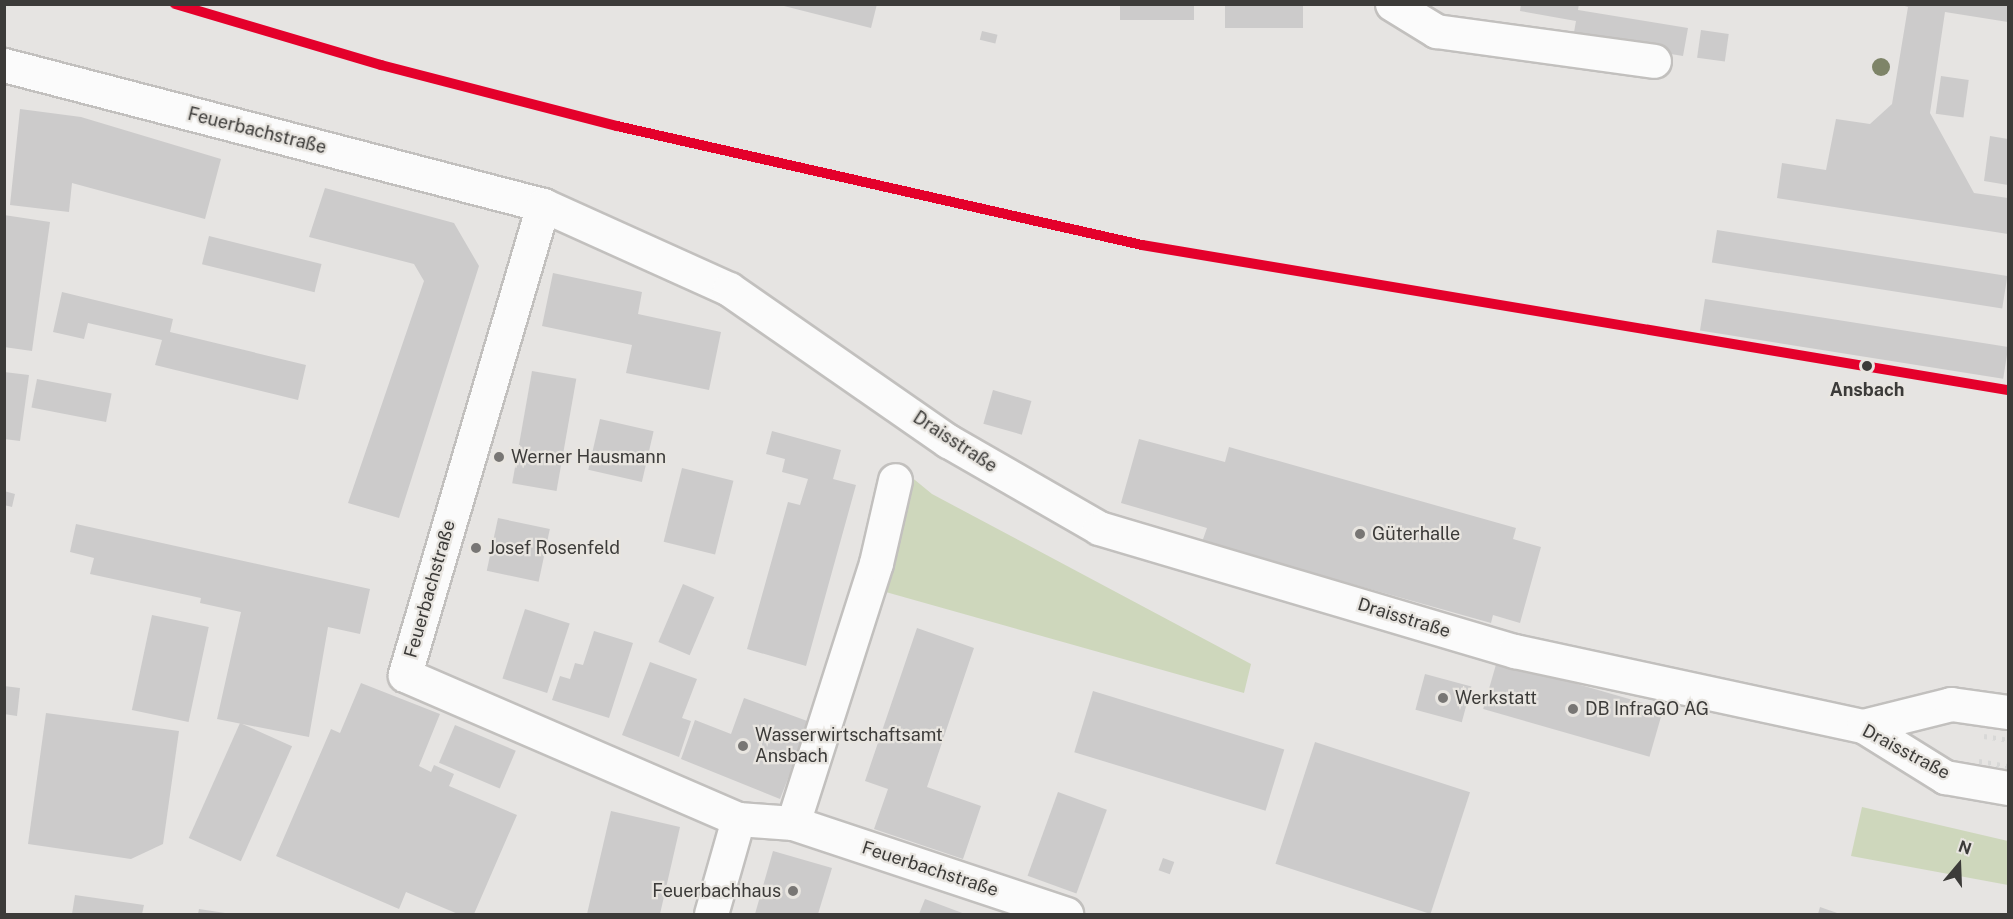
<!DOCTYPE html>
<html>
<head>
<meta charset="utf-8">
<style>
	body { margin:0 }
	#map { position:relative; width:2013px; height:919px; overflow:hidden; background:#e6e4e2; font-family:"Public Sans",sans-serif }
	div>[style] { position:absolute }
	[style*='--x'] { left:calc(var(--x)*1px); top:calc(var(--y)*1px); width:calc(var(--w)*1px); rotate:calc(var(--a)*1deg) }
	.green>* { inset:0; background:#ced7bc }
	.building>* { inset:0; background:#cccbcb; transform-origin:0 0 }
	.roads { filter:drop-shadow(2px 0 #c2c0be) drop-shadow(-2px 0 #c2c0be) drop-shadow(0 2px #c2c0be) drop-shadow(0 -2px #c2c0be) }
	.minor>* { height:33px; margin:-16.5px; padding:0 16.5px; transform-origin:16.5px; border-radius:16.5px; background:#fbfbfb }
	.rail>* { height:4.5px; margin-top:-2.25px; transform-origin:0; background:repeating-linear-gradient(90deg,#d8d8d7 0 3px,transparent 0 9px) }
	.rail-1>* { height:10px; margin:-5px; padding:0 5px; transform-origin:5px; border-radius:5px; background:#e4002b }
	.trees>* { width:18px; height:18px; margin:-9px; border-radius:50%; background:#7e8468 }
	.dots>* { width:16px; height:16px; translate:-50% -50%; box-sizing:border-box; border:3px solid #e8e5e0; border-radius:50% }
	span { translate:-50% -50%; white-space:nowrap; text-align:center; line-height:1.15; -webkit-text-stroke:4.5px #e8e5e0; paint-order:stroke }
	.street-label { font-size:18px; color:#3c3b39 }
	.stop-label { font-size:18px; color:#3c3b39; font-weight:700 }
	.poi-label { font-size:18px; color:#3c3b39 }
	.left { translate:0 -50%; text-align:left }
	.right { translate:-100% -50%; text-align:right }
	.frame { position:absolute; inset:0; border:6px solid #3c3b39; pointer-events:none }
	.north { position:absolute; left:1929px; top:835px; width:60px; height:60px; -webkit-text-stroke:4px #e8e5e0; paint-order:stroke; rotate:19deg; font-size:16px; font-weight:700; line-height:24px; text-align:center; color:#3c3b39 }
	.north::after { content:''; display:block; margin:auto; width:21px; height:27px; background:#3c3b39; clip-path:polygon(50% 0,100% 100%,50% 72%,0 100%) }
</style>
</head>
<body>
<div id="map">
	<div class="green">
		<i style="clip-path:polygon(904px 471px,932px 494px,1251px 664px,1244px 693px,868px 587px)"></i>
		<i style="clip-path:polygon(1862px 807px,2008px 841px,2008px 885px,1851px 856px)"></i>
	</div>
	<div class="building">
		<i style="clip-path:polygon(776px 4px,877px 4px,871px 28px)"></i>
		<i style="left:1120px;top:4px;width:74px;height:16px"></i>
		<i style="left:1225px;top:4px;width:78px;height:24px"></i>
		<i style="clip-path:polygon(1521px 4px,1579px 4px,1578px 10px,1688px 28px,1683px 56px,1573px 38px,1576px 21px,1520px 11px)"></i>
		<i style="clip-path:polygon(1898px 4px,2008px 4px,2008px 22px,1945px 12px,1930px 113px,1974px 193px,2008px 198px,2008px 234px,1777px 198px,1782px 163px,1826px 170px,1836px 119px,1870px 124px,1892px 104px,1908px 7px)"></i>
		<i style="left:1701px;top:30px;width:28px;height:28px;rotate:8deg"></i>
		<i style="left:982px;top:31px;width:16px;height:9px;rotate:14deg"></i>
		<i style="left:1941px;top:76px;width:28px;height:38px;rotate:8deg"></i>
		<i style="clip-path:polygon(20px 109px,81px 117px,221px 159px,205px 219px,72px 183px,69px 212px,10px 205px)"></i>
		<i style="clip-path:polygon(1990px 136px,2008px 139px,2008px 185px,1984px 181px)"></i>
		<i style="clip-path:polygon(325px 188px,454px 223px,479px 266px,399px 518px,348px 503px,424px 281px,414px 264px,309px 237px)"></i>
		<i style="clip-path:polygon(4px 215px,50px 222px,32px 351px,4px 347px)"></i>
		<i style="left:1717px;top:230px;width:294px;height:33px;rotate:9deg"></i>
		<i style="left:209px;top:236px;width:116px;height:29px;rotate:14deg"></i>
		<i style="clip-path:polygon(553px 273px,642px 292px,638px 314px,721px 332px,709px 390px,626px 373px,632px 345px,542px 326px)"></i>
		<i style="clip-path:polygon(62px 292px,173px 319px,170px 332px,306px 365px,298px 400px,155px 365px,162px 340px,88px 323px,84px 339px,53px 332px)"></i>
		<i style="left:1705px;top:299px;width:307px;height:32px;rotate:9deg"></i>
		<i style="left:532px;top:371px;width:45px;height:114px;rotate:10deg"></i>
		<i style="clip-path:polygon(4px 372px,29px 375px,20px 441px,4px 439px)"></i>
		<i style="left:37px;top:379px;width:76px;height:29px;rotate:11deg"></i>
		<i style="left:993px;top:390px;width:40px;height:35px;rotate:16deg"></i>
		<i style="left:600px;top:419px;width:55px;height:52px;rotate:13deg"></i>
		<i style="clip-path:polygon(772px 431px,841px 450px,833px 479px,856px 485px,806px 666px,747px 649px,788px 502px,800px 505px,808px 479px,782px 472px,785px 459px,766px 454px)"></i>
		<i style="clip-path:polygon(1139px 439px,1225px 462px,1229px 447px,1516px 528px,1513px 539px,1541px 547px,1520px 623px,1493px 615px,1491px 623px,1202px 542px,1207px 528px,1121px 503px)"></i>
		<i style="left:682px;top:468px;width:53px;height:76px;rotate:14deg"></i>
		<i style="clip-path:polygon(4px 491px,15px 494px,12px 507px,4px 505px)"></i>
		<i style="left:498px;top:518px;width:53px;height:54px;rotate:12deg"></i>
		<i style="clip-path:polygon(76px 524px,370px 589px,360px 634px,328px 627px,309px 737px,217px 719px,241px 612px,200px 603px,201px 598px,90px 574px,94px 558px,70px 552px)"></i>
		<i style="left:683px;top:584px;width:34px;height:63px;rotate:23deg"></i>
		<i style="left:525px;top:609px;width:47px;height:73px;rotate:18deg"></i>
		<i style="left:152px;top:615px;width:58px;height:97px;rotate:12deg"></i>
		<i style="clip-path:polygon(917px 628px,974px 648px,927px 787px,981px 806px,963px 859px,874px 829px,888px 789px,865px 781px)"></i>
		<i style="clip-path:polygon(594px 631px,633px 643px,609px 718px,552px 700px,560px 676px,570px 679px,575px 663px,583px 665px)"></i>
		<i style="left:1497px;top:661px;width:173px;height:50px;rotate:16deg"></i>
		<i style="clip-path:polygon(650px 662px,697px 679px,682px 718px,691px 721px,679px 757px,622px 735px)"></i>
		<i style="left:1425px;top:674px;width:48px;height:37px;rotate:15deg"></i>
		<i style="clip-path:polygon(361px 683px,440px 714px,419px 766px,431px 772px,434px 765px,454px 774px,449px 786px,517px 815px,474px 914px,458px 914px,406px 892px,399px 909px,276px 856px,331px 729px,340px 733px)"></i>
		<i style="clip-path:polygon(4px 686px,20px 688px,17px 716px,4px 714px)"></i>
		<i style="left:1093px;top:691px;width:200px;height:64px;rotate:17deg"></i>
		<i style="clip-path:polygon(744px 698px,810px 722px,780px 799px,681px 759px,695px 720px,731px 734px)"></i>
		<i style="clip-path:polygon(46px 713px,179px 731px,163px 844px,131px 859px,28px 844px)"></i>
		<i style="left:240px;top:723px;width:57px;height:126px;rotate:24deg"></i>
		<i style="left:455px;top:725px;width:66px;height:41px;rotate:23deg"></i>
		<i style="left:1315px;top:742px;width:163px;height:128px;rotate:18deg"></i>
		<i style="left:1058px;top:792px;width:52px;height:89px;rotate:20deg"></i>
		<i style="clip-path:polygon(611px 811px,680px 827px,660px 914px,587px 914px)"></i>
		<i style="clip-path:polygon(773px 851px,832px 868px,818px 914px,755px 914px)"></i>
		<i style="left:1163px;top:858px;width:12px;height:13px;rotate:20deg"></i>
		<i style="clip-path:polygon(75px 895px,144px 905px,142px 914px,72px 914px)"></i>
		<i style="clip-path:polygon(925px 899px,965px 914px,919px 914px)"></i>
		<i style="clip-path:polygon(1820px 907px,1840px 914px,1818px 914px)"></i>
		<i style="clip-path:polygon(199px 909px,225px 913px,225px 914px,198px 914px)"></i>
	</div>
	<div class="roads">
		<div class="minor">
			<i style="--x:1392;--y:4;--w:52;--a:31.5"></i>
			<i style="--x:1436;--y:31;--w:220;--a:7.8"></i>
			<i style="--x:4;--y:65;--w:557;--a:14.56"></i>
			<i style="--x:543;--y:205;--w:204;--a:24.3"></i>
			<i style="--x:729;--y:289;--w:267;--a:34.8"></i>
			<i style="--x:948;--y:441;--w:174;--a:29.9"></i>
			<i style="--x:1099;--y:528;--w:434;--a:16.5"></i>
			<i style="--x:1515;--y:651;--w:356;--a:12.2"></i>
			<i style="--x:1863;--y:726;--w:97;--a:31.9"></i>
			<i style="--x:1945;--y:777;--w:64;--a:9.9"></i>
			<i style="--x:543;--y:205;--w:490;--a:106.4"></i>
			<i style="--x:405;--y:675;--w:363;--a:23.4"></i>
			<i style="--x:738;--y:819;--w:55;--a:4.2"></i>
			<i style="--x:793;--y:823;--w:288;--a:18.4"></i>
			<i style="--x:1863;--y:726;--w:91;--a:-14"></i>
			<i style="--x:1951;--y:704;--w:58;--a:8"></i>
			<i style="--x:793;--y:823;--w:273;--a:-72.3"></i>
			<i style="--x:876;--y:563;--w:85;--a:-77.1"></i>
			<i style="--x:711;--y:914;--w:99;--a:-74.1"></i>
		</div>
	</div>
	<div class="rail">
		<i style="--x:1984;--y:736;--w:24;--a:9"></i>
		<i style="--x:1979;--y:761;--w:29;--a:10"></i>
	</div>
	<div class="rail-1">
		<i style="--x:175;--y:4;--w:215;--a:16.5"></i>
		<i style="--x:381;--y:65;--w:244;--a:14.5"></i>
		<i style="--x:617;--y:126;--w:538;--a:12.77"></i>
		<i style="--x:1142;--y:245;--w:878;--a:9.51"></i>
	</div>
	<div class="trees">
		<i style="left:1881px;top:67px"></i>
	</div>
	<div class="dots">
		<i style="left:1867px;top:366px;background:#3c3b39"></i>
		<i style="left:499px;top:457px;background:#787674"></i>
		<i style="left:1360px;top:534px;background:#787674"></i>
		<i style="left:476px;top:548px;background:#787674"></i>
		<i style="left:1443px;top:698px;background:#787674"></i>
		<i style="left:1573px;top:709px;background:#787674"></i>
		<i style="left:743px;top:746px;background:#787674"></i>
		<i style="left:793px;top:891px;background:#787674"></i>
	</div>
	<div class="street-label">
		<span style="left:257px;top:131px;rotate:14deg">Feuerbachstraße</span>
		<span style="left:955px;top:442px;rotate:33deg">Draisstraße</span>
		<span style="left:430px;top:589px;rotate:-74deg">Feuerbachstraße</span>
		<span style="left:1404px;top:618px;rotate:17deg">Draisstraße</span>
		<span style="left:1906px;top:752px;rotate:28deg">Draisstraße</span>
		<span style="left:930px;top:869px;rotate:18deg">Feuerbachstraße</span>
	</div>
	<div class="stop-label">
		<span style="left:1867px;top:390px">Ansbach</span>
	</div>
	<div class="poi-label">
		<span class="left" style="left:511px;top:457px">Werner Hausmann</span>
		<span class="left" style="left:1372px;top:534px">Güterhalle</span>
		<span class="left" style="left:488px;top:548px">Josef Rosenfeld</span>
		<span class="left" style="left:1455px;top:698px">Werkstatt</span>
		<span class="left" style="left:1585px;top:709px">DB InfraGO AG</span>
		<span class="left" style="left:755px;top:746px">Wasserwirtschaftsamt<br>Ansbach</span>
		<span class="right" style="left:781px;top:891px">Feuerbachhaus</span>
	</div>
	<div class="frame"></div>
	<div class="north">N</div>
</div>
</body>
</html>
